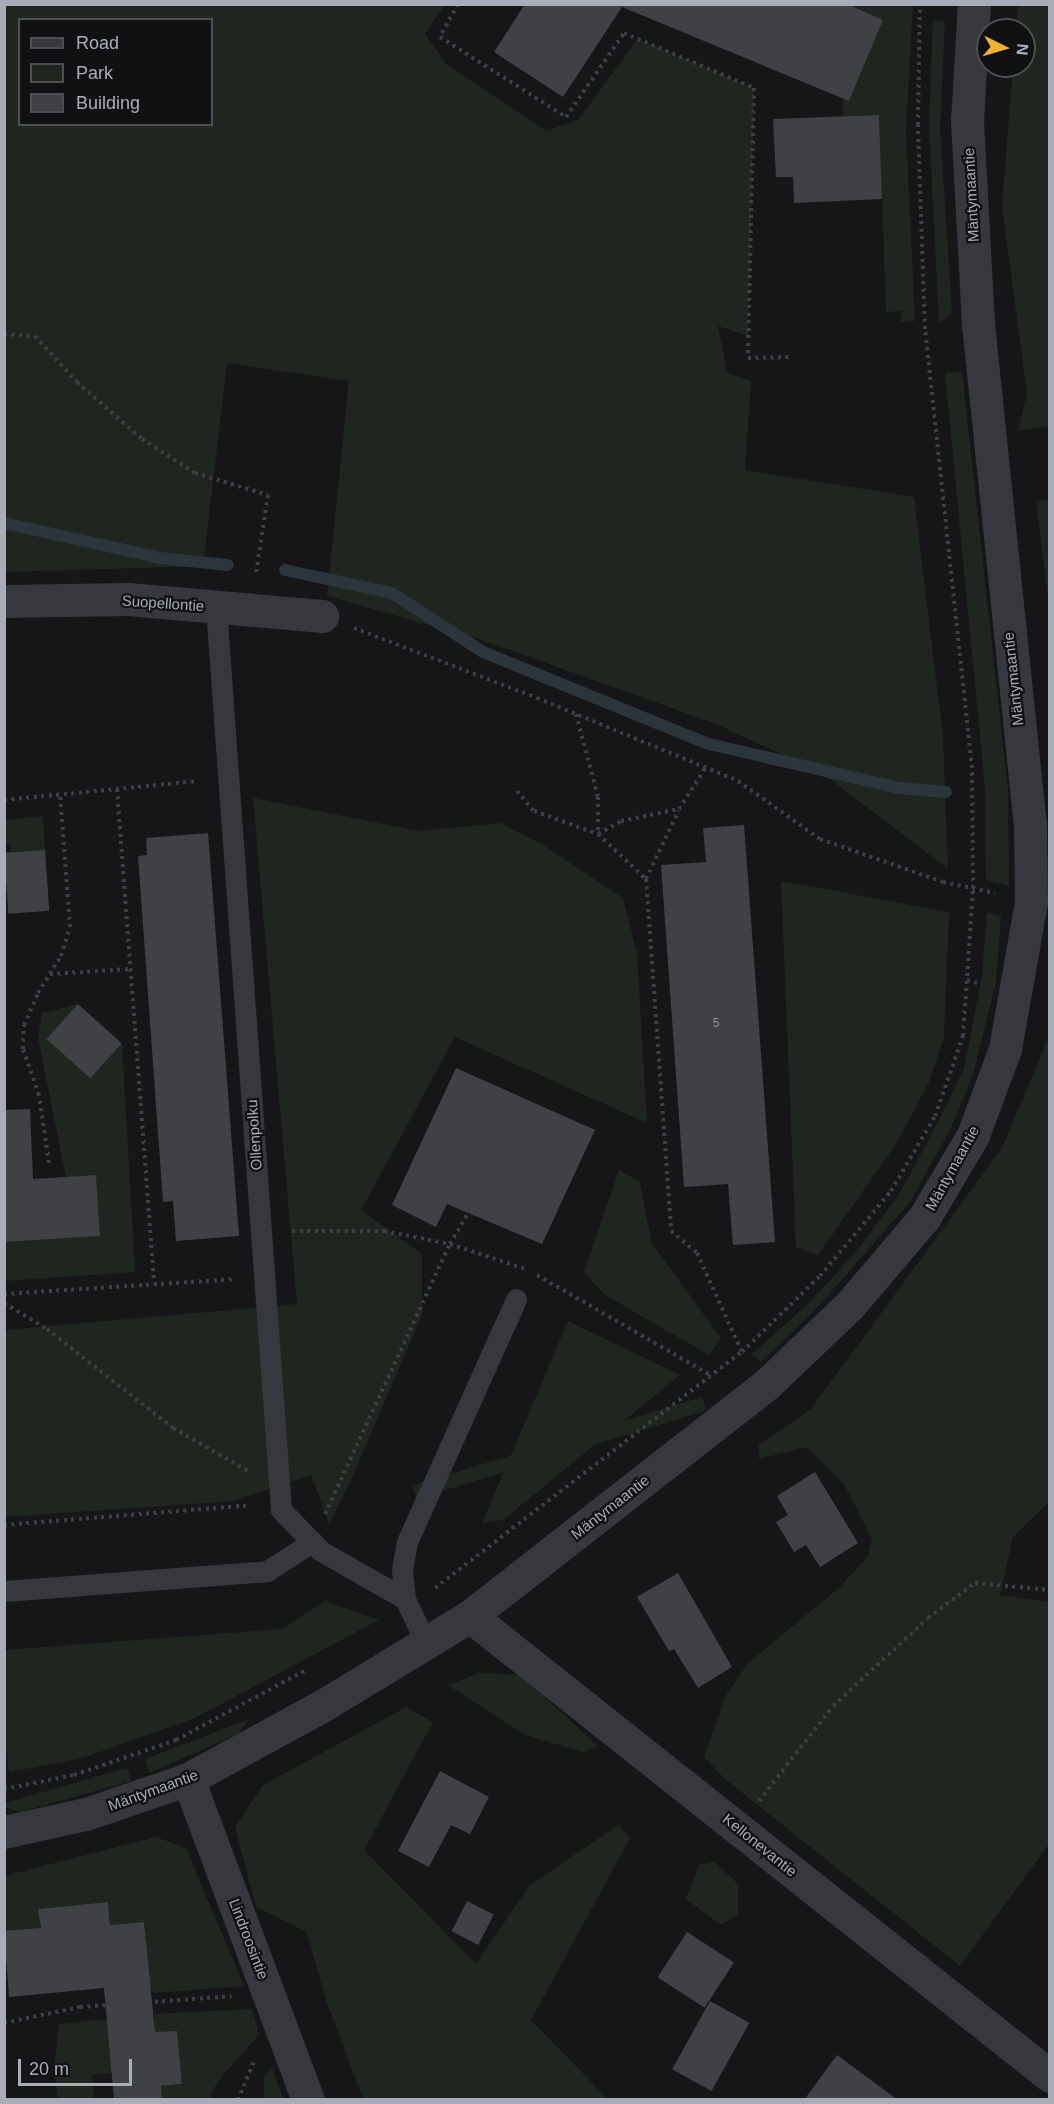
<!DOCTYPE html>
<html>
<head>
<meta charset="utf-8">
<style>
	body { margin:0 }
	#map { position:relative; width:1054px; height:2104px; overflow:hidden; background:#161618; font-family:Helvetica,sans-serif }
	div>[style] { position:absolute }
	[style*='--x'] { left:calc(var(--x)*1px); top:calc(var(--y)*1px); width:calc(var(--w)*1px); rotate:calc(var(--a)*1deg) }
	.green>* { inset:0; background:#1e261f; transform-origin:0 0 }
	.stream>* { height:12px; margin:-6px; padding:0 6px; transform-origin:6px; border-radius:6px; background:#2c353c }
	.building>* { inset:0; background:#404145; transform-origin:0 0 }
	.path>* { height:4px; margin-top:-2px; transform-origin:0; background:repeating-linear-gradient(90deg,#3d3f44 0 3px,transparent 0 7.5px) }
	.service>* { height:21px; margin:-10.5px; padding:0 10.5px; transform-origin:10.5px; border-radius:10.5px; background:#37383d }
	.minor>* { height:33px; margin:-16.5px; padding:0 16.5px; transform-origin:16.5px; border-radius:16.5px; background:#37383d }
	.tertiary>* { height:33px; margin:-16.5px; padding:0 16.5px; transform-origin:16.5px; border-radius:16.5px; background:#37383d }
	span { translate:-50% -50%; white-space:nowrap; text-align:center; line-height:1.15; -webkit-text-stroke:4.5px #111113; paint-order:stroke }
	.number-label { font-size:12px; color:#8e929b }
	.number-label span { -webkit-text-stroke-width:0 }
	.street-label { font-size:15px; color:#a8adb8 }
	.frame { position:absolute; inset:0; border:6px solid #a8adb8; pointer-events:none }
	.legend { position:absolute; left:18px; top:18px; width:195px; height:108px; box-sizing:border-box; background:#111113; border:2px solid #4d4f55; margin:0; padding:8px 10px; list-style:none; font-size:18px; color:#a8adb8 }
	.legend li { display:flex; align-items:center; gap:12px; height:30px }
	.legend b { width:30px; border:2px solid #4d4f55 }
	.north { position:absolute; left:976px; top:18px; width:60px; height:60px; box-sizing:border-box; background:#111113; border:2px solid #4d4f55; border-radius:50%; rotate:95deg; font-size:16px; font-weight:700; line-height:24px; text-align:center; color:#a8adb8 }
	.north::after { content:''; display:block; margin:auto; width:21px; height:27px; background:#f2b134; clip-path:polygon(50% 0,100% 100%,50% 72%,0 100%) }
	.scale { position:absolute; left:18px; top:2059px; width:114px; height:27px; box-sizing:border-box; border:3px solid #a8adb8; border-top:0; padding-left:8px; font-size:18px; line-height:21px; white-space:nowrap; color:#a8adb8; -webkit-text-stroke:4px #111113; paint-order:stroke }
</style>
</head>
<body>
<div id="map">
	<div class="green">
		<i style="clip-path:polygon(evenodd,4px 5px,445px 5px,425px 34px,446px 64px,546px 131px,578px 120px,638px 39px,754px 88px,748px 336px,718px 326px,727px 373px,751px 381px,745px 470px,914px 497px,943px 737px,948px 869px,822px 773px,716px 724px,488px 642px,327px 596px,349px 381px,227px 363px,203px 566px,5px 572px,4px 5px,20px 20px,212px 20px,212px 124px,20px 124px,20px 20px)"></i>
		<i style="clip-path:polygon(847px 5px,913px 5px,906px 130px,915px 321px,901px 322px,901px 311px,886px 312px,879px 115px,843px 116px,843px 99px,849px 101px,883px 20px)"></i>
		<i style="clip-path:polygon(1018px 5px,1050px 5px,1049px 426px,1018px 431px,1027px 393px,1002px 207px,1013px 66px,1024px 66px,1024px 30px,1016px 30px)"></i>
		<i style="clip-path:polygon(933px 20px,945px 22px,940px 127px,952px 313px,939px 324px,929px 125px)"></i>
		<i style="clip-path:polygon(962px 372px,1008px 790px,1009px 886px,986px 880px,985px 788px,945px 373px)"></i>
		<i style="clip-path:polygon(1049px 500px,1050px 500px,1049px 605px,1036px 501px)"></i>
		<i style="clip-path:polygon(253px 798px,418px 831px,500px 823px,542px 844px,623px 898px,637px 954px,647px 1123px,455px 1037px,361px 1210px,422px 1254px,422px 1315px,352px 1478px,329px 1524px,311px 1475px,233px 1501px,5px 1517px,5px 1330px,297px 1304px)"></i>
		<i style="clip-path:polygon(43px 816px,45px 850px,11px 852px,10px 843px,5px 843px,5px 820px)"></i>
		<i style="clip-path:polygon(781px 881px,949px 912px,944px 1037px,929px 1082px,898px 1141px,818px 1255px,796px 1247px)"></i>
		<i style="clip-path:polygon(987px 912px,1001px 916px,996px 982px,973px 1075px,951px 1128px,910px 1202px,817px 1308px,761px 1362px,752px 1354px,810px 1302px,854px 1254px,900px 1193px,940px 1118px,964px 1069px,982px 976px)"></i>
		<i style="clip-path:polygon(78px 1004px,57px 1028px,90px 1079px,122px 1044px,135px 1272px,5px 1281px,5px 1242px,100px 1236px,96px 1175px,66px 1177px,38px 1038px,42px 1013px)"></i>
		<i style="clip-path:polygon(1049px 1036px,1049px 1502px,1013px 1537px,1000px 1595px,1049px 1602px,1049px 1844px,960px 1966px,725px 1779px,704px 1757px,725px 1697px,748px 1663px,839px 1588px,868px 1556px,872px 1539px,844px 1484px,807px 1447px,759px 1459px,759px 1445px,811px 1409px,1002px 1148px)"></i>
		<i style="clip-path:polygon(619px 1170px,640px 1182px,652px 1244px,721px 1338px,709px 1355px,605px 1295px,584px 1272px)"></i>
		<i style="clip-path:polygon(568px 1321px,680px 1375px,503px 1520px,482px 1523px)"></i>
		<i style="left:702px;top:1397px;width:14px;height:303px;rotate:73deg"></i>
		<i style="clip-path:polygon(325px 1601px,379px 1620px,195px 1718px,83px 1758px,9px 1772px,4px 1731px,5px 1650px,282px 1629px)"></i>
		<i style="clip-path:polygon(479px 1673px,521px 1675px,598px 1746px,583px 1752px,525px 1735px,448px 1685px)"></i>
		<i style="clip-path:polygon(406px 1707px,433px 1722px,364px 1850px,476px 1964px,529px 1886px,618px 1825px,630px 1838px,531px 2020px,608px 2099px,363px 2099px,325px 1997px,307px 1932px,256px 1907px,235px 1827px,263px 1785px)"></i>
		<i style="clip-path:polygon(249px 1719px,238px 1734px,149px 1773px,145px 1759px)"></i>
		<i style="clip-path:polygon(127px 1768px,131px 1781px,20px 1812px,5px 1807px,5px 1803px)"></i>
		<i style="clip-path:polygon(156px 1837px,186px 1848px,244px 1986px,155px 1993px,150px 1989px,144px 1922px,110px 1925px,108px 1902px,39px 1909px,41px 1928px,5px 1931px,4px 1876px)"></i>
		<i style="clip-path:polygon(715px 1862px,738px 1884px,738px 1914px,721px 1925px,686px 1899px,699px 1865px)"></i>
		<i style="clip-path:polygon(252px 2009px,259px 2035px,222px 2076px,211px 2093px,211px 2099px,162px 2099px,161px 2086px,182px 2084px,177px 2031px,155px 2032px,154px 2014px)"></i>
		<i style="clip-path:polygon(137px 2016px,112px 2073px,92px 2075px,94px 2099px,58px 2100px,54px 2070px,59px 2024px)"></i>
		<i style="clip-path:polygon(272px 2067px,283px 2099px,264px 2099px,264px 2076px)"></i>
	</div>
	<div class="stream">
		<i style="--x:4;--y:523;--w:160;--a:12.6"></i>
		<i style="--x:160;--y:558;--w:68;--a:5.9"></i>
		<i style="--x:285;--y:570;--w:109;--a:12.1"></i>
		<i style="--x:392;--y:593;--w:108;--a:33"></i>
		<i style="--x:483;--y:652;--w:244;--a:22.2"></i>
		<i style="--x:709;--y:744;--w:196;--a:13"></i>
		<i style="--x:900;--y:788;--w:46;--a:5"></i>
	</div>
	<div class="building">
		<i style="clip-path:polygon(525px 4px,847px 4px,883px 20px,849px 101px,622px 7px,563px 97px,494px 52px)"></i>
		<i style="clip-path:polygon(879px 115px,882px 199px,794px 203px,793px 177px,776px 177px,773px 119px)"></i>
		<i style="clip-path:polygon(744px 825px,775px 1242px,733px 1245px,728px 1184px,684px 1187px,661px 865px,706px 862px,703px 828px)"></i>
		<i style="clip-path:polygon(208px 833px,239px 1236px,176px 1241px,173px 1201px,163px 1202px,138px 856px,147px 855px,146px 838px)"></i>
		<i style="left:45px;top:850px;width:61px;height:41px;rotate:86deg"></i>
		<i style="left:78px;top:1004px;width:59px;height:47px;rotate:42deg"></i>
		<i style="clip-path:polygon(456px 1068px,595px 1130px,542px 1244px,447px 1204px,436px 1227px,392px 1205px)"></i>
		<i style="clip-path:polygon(30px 1109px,33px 1179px,96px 1175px,100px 1236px,4px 1242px,4px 1110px)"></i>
		<i style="clip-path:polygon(815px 1472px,858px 1543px,820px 1567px,806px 1545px,794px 1552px,776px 1522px,788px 1515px,777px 1496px)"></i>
		<i style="clip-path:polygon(678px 1573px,732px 1667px,698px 1688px,674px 1649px,669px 1651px,637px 1597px)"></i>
		<i style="clip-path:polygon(440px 1771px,489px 1797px,470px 1834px,451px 1825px,429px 1867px,398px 1851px)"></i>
		<i style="left:467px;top:1901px;width:30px;height:34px;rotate:27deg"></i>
		<i style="clip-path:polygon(108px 1902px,110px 1925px,144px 1922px,155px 2032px,177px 2031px,182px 2084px,161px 2086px,162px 2100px,114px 2100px,104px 1988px,9px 1997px,4px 1931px,41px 1928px,38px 1909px)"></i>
		<i style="left:687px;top:1932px;width:56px;height:54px;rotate:33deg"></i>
		<i style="left:710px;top:2001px;width:45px;height:78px;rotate:29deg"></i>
		<i style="clip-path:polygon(837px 2055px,898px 2100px,804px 2100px)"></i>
	</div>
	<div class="path">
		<i style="--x:458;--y:4;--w:38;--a:119"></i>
		<i style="--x:440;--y:37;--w:149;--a:32.4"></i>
		<i style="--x:566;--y:117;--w:102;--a:-55.4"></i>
		<i style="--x:624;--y:33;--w:141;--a:22.9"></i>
		<i style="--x:754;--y:88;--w:270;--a:91.3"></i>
		<i style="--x:748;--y:358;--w:42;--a:-1.4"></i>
		<i style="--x:4;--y:334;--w:31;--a:4"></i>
		<i style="--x:35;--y:336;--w:62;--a:47.6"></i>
		<i style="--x:77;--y:382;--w:86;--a:41.2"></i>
		<i style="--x:142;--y:439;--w:63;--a:32.7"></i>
		<i style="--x:195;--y:473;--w:76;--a:16.8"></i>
		<i style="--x:268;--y:495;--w:79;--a:98.7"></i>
		<i style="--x:354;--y:628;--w:196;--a:20.9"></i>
		<i style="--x:537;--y:698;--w:217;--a:22.4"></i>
		<i style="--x:738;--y:781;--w:100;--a:35.3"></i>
		<i style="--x:820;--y:839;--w:130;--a:19.3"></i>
		<i style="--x:943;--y:882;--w:53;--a:11.9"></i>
		<i style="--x:576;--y:714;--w:86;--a:75.2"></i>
		<i style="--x:598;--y:797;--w:37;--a:90"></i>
		<i style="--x:598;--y:834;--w:66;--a:43.2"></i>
		<i style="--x:646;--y:879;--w:353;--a:85.9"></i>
		<i style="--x:671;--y:1231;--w:34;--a:40"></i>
		<i style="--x:697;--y:1253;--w:109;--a:65.6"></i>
		<i style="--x:117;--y:789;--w:496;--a:85.7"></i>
		<i style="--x:517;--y:791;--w:26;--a:50"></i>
		<i style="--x:534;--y:811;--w:68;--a:19.8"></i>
		<i style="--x:598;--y:834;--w:26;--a:-29"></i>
		<i style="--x:621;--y:821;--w:59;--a:-11.7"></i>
		<i style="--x:679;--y:809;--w:50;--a:-57.3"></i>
		<i style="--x:4;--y:800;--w:195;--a:-5.6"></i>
		<i style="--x:646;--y:879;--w:76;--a:-64.4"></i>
		<i style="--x:50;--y:974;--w:79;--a:-3.6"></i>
		<i style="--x:967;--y:980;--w:15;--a:16"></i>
		<i style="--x:49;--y:1163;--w:69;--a:-98.4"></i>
		<i style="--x:39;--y:1095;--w:49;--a:-109.2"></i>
		<i style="--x:23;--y:1049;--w:24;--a:-88"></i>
		<i style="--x:24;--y:1025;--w:35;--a:-66"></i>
		<i style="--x:38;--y:993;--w:44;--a:-58.1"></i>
		<i style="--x:61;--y:956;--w:30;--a:-73"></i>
		<i style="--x:70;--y:927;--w:133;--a:-94.3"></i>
		<i style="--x:292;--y:1231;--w:92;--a:0"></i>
		<i style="--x:384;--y:1231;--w:67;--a:11.1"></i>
		<i style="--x:450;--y:1244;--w:56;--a:-59.7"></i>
		<i style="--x:537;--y:1275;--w:200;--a:30"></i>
		<i style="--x:4;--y:1294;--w:230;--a:-3.7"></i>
		<i style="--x:4;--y:1303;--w:50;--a:31.2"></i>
		<i style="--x:47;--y:1329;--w:160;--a:38.2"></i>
		<i style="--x:173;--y:1428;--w:86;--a:29.8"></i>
		<i style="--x:325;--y:1514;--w:298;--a:-65.2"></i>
		<i style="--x:450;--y:1244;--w:79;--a:18.4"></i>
		<i style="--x:4;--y:1525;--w:247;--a:-4.6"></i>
		<i style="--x:435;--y:1588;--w:387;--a:-37.6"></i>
		<i style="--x:742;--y:1352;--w:109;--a:-44.3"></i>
		<i style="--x:820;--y:1276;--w:111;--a:-50.1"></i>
		<i style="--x:891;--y:1191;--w:87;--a:-59.6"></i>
		<i style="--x:935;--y:1116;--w:85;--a:-70.7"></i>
		<i style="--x:963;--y:1036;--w:148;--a:-86.1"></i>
		<i style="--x:973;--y:888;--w:120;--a:-90.5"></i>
		<i style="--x:972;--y:768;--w:442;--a:-96.1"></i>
		<i style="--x:925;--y:329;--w:204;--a:-92"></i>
		<i style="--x:918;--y:125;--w:121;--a:-89.1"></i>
		<i style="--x:4;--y:1789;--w:71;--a:-11.3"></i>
		<i style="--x:74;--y:1775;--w:108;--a:-18.9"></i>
		<i style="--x:176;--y:1740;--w:148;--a:-28.3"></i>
		<i style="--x:759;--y:1801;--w:120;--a:-52.1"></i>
		<i style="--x:833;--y:1706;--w:129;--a:-42.8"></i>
		<i style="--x:928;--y:1618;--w:59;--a:-36.7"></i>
		<i style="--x:975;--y:1583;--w:75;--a:5.3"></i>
		<i style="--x:4;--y:2023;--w:78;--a:-11.9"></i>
		<i style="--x:80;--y:2007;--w:152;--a:-4.1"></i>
		<i style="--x:238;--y:2100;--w:44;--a:-67.5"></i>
	</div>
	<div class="service">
		<i style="--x:216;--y:607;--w:905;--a:85.88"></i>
		<i style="--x:281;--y:1510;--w:57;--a:45.7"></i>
		<i style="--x:321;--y:1551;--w:97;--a:29.7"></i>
		<i style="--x:4;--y:1591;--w:264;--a:-4.3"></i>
		<i style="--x:267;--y:1571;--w:54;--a:-32.8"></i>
		<i style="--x:426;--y:1643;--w:49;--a:-115.5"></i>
		<i style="--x:405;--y:1599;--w:29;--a:-96"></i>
		<i style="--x:402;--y:1570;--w:28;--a:-80"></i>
		<i style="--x:407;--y:1542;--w:266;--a:-65.8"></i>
	</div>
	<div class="minor">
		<i style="--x:4;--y:601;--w:124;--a:-0.9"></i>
		<i style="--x:128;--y:599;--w:195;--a:5"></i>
		<i style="--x:470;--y:1616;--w:740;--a:38.42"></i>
		<i style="--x:188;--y:1779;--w:343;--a:69.5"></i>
	</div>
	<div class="tertiary">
		<i style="--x:4;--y:1832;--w:84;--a:-12.4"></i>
		<i style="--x:86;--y:1814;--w:108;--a:-18.9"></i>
		<i style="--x:188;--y:1779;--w:153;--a:-28.6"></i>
		<i style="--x:322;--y:1706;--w:173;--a:-31.3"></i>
		<i style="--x:470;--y:1616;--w:377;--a:-38"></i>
		<i style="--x:767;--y:1384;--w:113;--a:-43.6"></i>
		<i style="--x:849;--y:1306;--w:116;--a:-49.6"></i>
		<i style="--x:924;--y:1218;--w:96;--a:-59.4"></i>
		<i style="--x:973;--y:1135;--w:92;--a:-69.6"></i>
		<i style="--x:1005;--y:1049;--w:149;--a:-80"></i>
		<i style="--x:1031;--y:902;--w:76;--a:-90.8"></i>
		<i style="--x:1030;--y:826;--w:505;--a:-95.91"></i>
		<i style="--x:978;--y:324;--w:203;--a:-93.1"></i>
		<i style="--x:967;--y:121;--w:117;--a:-86.6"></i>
	</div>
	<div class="number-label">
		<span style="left:716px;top:1024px">5</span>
	</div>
	<div class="street-label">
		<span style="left:971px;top:195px;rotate:-93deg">Mäntymaantie</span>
		<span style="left:163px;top:603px;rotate:4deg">Suopellontie</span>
		<span style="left:1013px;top:679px;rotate:-96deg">Mäntymaantie</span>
		<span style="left:254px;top:1135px;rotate:-94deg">Ollenpolku</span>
		<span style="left:952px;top:1168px;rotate:-61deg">Mäntymaantie</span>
		<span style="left:610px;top:1507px;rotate:-38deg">Mäntymaantie</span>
		<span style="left:153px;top:1790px;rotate:-20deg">Mäntymaantie</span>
		<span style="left:760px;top:1845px;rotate:39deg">Kellonevantie</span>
		<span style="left:249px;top:1939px;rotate:69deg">Lindroosintie</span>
	</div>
	<div class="frame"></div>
	<ul class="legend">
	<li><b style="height:8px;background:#37383d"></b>Road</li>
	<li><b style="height:16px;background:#1e261f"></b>Park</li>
	<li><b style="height:16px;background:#404145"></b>Building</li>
	</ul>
	<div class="north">N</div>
	<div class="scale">20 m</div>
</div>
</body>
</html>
